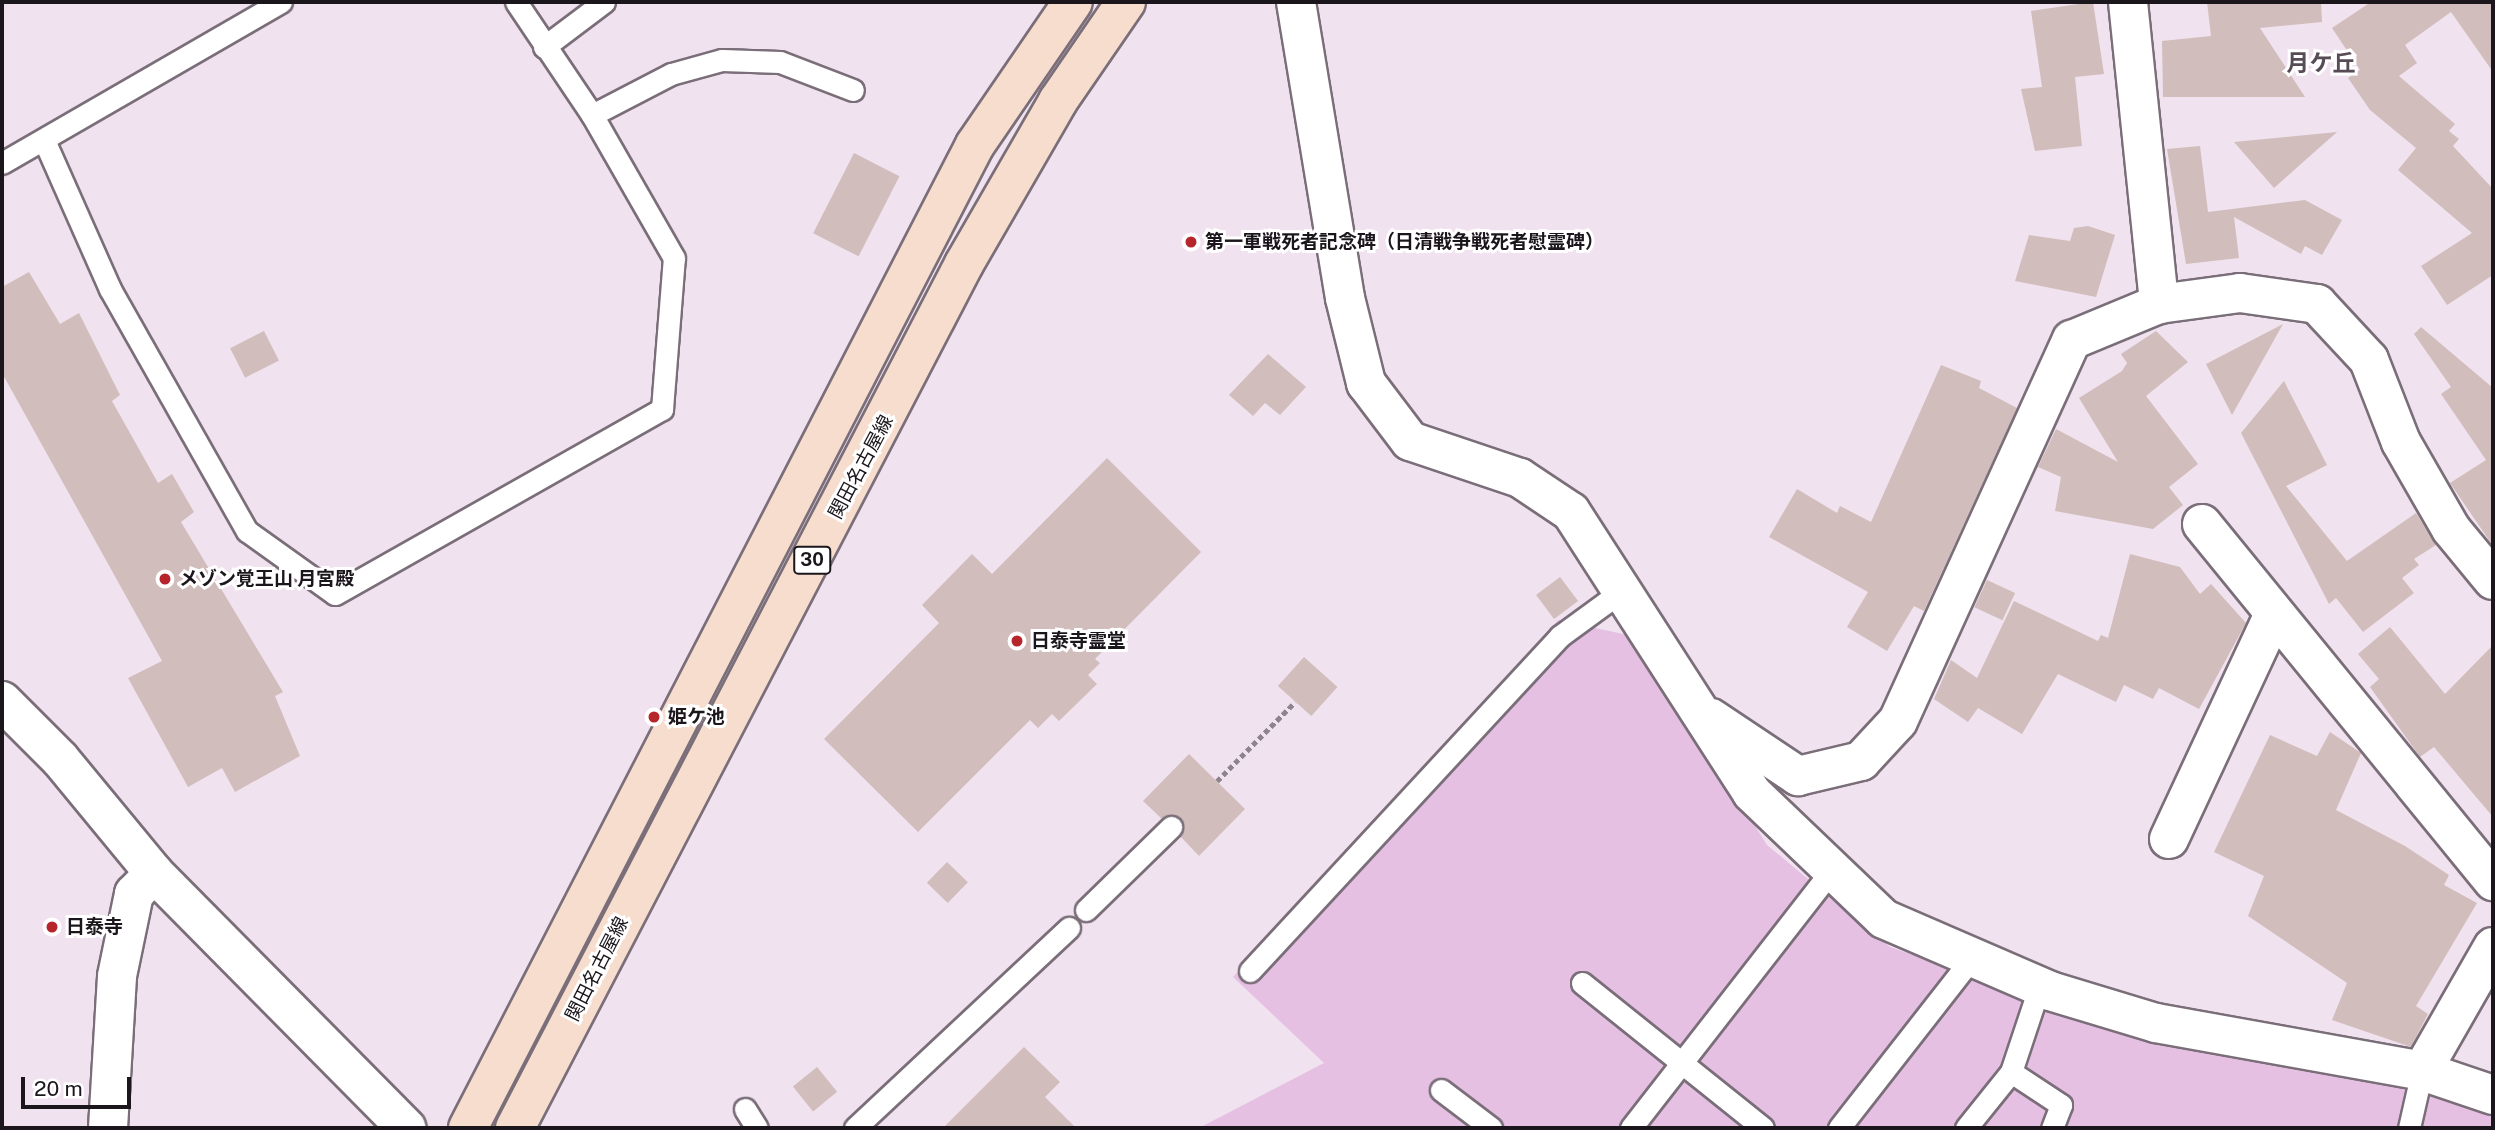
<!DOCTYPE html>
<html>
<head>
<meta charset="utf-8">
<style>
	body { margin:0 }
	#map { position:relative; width:2495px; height:1130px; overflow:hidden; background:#f1e2ef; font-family:"Public Sans","Noto Sans JP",sans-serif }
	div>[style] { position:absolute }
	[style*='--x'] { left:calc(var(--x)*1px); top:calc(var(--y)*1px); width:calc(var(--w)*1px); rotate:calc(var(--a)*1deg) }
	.green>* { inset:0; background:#e5c0e3 }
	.building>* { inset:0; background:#d1bdbb; transform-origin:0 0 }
	.path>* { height:4.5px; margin-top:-2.25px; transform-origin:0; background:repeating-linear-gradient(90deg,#8e848d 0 5px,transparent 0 8.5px) }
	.roads { filter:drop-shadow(2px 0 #7a6e79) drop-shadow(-2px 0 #7a6e79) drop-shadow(0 2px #7a6e79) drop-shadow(0 -2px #7a6e79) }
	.service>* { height:21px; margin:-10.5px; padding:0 10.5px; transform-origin:10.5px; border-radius:10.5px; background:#fff }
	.minor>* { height:38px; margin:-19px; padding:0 19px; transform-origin:19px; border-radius:19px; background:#fff }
	.tertiary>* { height:38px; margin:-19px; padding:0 19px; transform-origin:19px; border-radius:19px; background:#fff }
	.primary>* { height:38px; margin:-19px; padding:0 19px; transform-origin:19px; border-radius:19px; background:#f7ddcd }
	.dots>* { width:19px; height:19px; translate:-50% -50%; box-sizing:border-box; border:4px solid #fff; border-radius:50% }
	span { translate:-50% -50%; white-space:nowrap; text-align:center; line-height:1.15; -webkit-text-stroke:6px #fff; paint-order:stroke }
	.shield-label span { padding:2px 5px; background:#fff; border:2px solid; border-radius:5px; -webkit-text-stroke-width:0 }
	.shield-label { font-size:18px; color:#1b161b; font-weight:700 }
	.poi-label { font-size:19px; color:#1b161b; font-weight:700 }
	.left { translate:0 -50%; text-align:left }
	.street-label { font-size:19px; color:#1b161b }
	.quarter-label { font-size:23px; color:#574b56; font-weight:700 }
	.frame { position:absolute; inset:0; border:4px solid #1b161b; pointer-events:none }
	.scale { position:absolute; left:21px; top:1077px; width:110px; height:32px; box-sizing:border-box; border:4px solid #1b161b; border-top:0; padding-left:9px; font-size:21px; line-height:24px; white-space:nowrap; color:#1b161b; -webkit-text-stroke:5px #fff; paint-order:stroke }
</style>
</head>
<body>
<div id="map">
	<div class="green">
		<i style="clip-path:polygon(1558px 620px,1637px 637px,1767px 845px,1890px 947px,2116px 1026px,2493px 1102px,2493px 1128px,1199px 1128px,1324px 1063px,1233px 977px)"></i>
	</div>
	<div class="building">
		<i style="clip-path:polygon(2093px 2px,2104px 74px,2075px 77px,2082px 146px,2035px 151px,2021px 89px,2042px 87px,2031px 11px)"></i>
		<i style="clip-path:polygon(2207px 2px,2321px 2px,2322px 22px,2260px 28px,2305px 97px,2163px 97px,2162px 41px,2211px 36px)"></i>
		<i style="clip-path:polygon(2371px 2px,2493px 2px,2493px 72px,2451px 12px,2405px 45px,2417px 63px,2399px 76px,2455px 124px,2449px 131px,2459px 139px,2453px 146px,2493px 189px,2493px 275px,2447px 305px,2421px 266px,2472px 233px,2398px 170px,2416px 148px,2370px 110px,2348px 78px,2360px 70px,2332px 28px)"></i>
		<i style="clip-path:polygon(2337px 132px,2274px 188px,2234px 142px)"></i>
		<i style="clip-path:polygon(2200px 146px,2208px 212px,2305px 200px,2342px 220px,2322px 255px,2305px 246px,2301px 254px,2234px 217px,2239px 258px,2186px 264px,2167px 149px)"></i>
		<i style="left:854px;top:153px;width:51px;height:90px;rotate:27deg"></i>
		<i style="clip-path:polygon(2088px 226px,2115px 235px,2096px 297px,2015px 281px,2029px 235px,2070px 241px,2074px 228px)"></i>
		<i style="clip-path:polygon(29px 272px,60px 324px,79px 313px,120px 395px,112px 401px,158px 483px,172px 474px,194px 512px,181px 522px,283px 692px,275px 696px,300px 756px,235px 792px,222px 768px,188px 787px,128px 678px,162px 661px,2px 373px,2px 287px)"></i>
		<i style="clip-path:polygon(2283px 324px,2232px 415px,2206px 364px)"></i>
		<i style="clip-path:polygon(2421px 327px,2493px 388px,2493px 546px,2450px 483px,2486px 460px,2441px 394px,2451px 387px,2414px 334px)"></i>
		<i style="left:264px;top:331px;width:33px;height:38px;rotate:63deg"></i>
		<i style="clip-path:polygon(2156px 331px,2188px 362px,2146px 396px,2198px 464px,2169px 487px,2183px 505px,2153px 529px,2055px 511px,2061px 477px,2038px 467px,2056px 429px,2118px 462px,2079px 398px,2122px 371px,2127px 363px,2121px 354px)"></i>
		<i style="clip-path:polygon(1268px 354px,1306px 387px,1280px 415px,1265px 403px,1253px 416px,1229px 395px)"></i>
		<i style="clip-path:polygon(1941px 365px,1981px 381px,1979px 388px,2017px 408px,1924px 611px,1914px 606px,1887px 651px,1847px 627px,1868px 592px,1769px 537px,1797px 489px,1837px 513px,1840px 506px,1871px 522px)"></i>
		<i style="clip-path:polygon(2284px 381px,2327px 465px,2286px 486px,2347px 561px,2416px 513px,2436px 545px,2414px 559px,2419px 565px,2402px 578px,2414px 593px,2363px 632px,2336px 598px,2329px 604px,2241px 433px)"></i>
		<i style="clip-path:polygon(1107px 458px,1201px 552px,1095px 659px,1100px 663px,1088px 675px,1097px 684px,1059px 721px,1052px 714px,1038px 728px,1030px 720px,918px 832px,824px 739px,939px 623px,922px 605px,972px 554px,992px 574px)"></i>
		<i style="clip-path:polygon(2130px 554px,2180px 567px,2200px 594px,2211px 584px,2246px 623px,2199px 709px,2159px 688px,2153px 699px,2124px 685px,2116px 702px,2058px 674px,2022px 734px,1978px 708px,1968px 722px,1934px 699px,1951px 660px,1977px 678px,2014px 601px,2098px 641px,2101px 635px,2108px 638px)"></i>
		<i style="left:1560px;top:577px;width:30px;height:30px;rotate:53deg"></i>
		<i style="left:1987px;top:580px;width:31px;height:30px;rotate:25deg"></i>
		<i style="clip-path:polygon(2390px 627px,2445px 694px,2493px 645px,2493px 817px,2434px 747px,2420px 757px,2370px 687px,2379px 679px,2358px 654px)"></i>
		<i style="left:1304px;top:657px;width:45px;height:39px;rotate:42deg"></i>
		<i style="clip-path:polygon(2330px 732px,2361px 753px,2336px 810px,2405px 846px,2449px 875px,2444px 885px,2477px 903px,2416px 1006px,2428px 1014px,2411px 1047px,2332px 1020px,2347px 983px,2248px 916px,2264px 876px,2214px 852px,2270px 735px,2317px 756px)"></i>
		<i style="clip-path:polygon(1189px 754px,1245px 809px,1199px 856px,1180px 836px,1180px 817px,1161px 818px,1143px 801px)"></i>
		<i style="left:947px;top:862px;width:29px;height:29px;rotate:44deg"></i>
		<i style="clip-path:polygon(1024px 1047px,1060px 1082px,1045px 1097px,1076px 1128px,943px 1128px)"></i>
		<i style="left:817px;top:1067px;width:32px;height:31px;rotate:51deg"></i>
	</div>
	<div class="path">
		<i style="--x:1217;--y:781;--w:111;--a:-45.4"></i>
	</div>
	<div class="roads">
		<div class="service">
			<i style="--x:544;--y:47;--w:75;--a:-36.9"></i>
			<i style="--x:592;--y:115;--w:89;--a:-27.4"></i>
			<i style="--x:671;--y:74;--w:53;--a:-15.4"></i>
			<i style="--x:722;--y:60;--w:58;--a:2"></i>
			<i style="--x:780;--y:62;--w:78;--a:21"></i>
			<i style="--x:44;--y:140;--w:163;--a:66.1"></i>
			<i style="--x:110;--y:289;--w:278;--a:60.5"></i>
			<i style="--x:247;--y:531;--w:108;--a:35.6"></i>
			<i style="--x:335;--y:594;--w:376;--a:-29.5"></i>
			<i style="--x:662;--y:409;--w:151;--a:-85.5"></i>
			<i style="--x:674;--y:258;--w:165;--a:-119.8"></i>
			<i style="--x:592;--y:115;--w:136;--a:-123.9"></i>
			<i style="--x:2;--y:163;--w:322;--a:-30"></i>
			<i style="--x:1086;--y:910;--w:119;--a:-44.3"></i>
			<i style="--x:1250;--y:971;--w:456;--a:-47.2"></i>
			<i style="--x:1560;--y:636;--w:73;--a:-36.1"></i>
			<i style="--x:1582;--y:983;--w:232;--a:38.7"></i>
			<i style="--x:2011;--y:1072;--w:60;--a:33.4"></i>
			<i style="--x:2061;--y:1105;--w:25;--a:111"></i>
			<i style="--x:1441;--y:1090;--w:63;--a:37.2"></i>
			<i style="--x:745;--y:1109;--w:22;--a:58"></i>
			<i style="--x:855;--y:1128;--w:293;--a:-43.1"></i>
			<i style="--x:1631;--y:1128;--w:326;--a:-52.1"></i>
			<i style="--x:1839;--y:1128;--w:221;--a:-52"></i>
			<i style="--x:1966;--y:1128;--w:72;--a:-51.2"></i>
			<i style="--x:2011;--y:1072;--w:92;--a:-71.6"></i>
			<i style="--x:2409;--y:1128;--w:58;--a:-77.2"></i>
		</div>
		<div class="minor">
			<i style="--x:1296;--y:2;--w:300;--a:80.6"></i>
			<i style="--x:1345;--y:298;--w:88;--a:76.1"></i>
			<i style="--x:1366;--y:383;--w:73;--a:52.8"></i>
			<i style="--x:1410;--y:441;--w:116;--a:18.6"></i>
			<i style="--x:1520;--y:478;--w:61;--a:33.7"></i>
			<i style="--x:1571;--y:512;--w:334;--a:57.2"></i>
			<i style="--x:1752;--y:793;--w:182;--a:43.7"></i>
			<i style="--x:1884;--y:919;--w:181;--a:23.4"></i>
			<i style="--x:2050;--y:991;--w:111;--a:16.8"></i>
			<i style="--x:2156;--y:1023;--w:270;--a:10.2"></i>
			<i style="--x:2422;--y:1071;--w:75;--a:18.7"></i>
			<i style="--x:2128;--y:2;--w:304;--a:84.1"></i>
			<i style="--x:2159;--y:304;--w:82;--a:-7.7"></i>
			<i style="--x:2240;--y:293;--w:78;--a:8.1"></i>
			<i style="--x:2317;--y:304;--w:76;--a:47.1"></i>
			<i style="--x:2369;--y:360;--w:88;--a:68.7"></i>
			<i style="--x:2401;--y:442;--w:100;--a:60.1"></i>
			<i style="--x:2451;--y:529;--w:66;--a:50.5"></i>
			<i style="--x:2202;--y:524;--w:461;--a:50.8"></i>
			<i style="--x:1711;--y:718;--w:105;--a:33.7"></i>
			<i style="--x:1798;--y:776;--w:65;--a:-13.4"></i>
			<i style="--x:1861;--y:761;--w:54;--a:-47.2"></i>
			<i style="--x:1898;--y:721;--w:419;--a:-65.5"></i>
			<i style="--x:2072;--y:340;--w:94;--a:-22.5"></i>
			<i style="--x:2169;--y:839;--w:248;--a:-65"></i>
			<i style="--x:2422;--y:1071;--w:143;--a:-60.2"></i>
			<i style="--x:108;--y:1128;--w:152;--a:-86.6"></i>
			<i style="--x:117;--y:976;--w:84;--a:-78.3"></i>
			<i style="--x:134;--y:894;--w:29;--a:-46"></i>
		</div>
		<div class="tertiary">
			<i style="--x:2;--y:701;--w:82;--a:45"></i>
			<i style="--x:60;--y:759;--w:148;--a:50.5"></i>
			<i style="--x:154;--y:873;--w:359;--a:45.3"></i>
		</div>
		<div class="primary">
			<i style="--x:468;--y:1128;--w:1106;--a:-62.72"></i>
			<i style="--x:975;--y:145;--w:173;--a:-55.6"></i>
			<i style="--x:515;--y:1128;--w:974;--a:-62.54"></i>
			<i style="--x:964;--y:264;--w:188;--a:-60"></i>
			<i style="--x:1058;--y:101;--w:120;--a:-55.5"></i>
		</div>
	</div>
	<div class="dots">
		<i style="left:1191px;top:242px;background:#b6252c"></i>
		<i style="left:165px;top:579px;background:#b6252c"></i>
		<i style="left:1017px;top:641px;background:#b6252c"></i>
		<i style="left:654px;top:717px;background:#b6252c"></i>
		<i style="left:52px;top:927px;background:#b6252c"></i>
	</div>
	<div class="shield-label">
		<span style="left:812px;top:560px">30</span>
	</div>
	<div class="poi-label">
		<span class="left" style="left:1205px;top:242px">第一軍戦死者記念碑（日清戦争戦死者慰霊碑）</span>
		<span class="left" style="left:179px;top:579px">メゾン覚王山 月宮殿</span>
		<span class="left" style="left:1031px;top:641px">日泰寺霊堂</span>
		<span class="left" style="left:668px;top:717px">姫ケ池</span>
		<span class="left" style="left:66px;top:927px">日泰寺</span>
	</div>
	<div class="street-label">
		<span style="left:861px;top:467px;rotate:-62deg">関田名古屋線</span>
		<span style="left:597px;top:969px;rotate:-63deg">関田名古屋線</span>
	</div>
	<div class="quarter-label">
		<span style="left:2321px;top:63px">月ケ丘</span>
	</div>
	<div class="frame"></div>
	<div class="scale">20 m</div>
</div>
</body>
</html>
